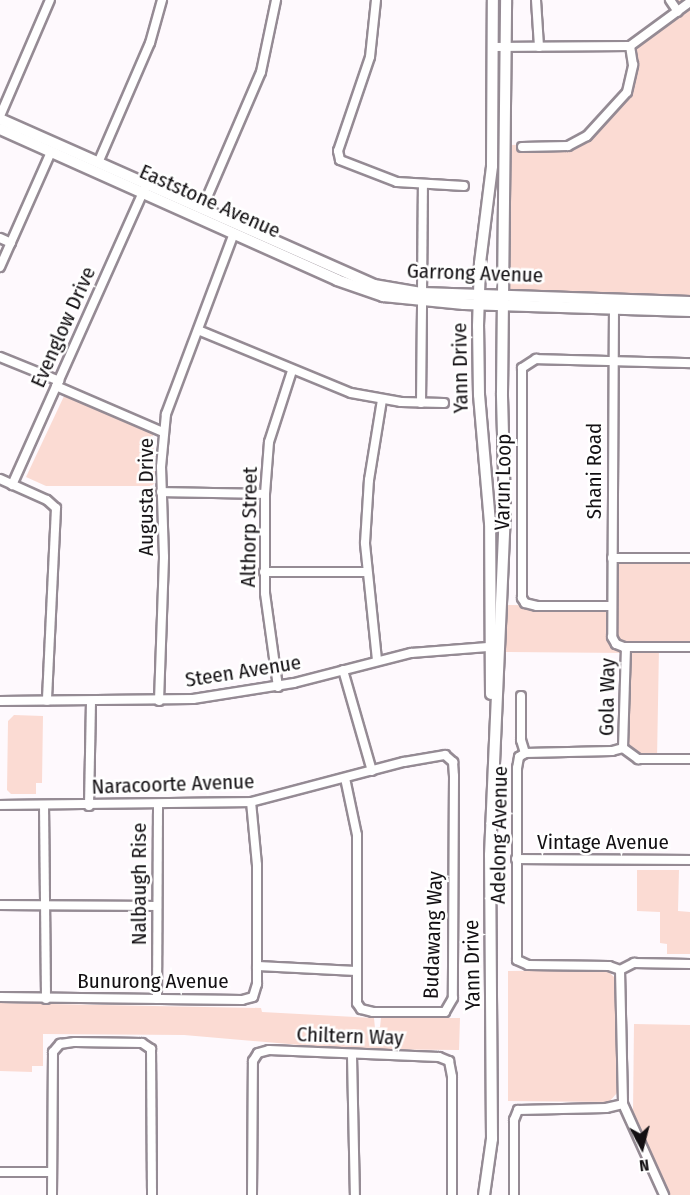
<!DOCTYPE html>
<html>
<head>
<meta charset="utf-8">
<style>
	body { margin:0 }
	#map { position:relative; width:690px; height:1195px; overflow:hidden; background:#fef9fd; font-family:"Fira Sans Condensed",sans-serif }
	div>[style] { position:absolute }
	[style*='--x'] { left:calc(var(--x)*1px); top:calc(var(--y)*1px); width:calc(var(--w)*1px); rotate:calc(var(--a)*1deg) }
	.green>* { inset:0; background:#fbdbd3 }
	.roads { filter:drop-shadow(2px 0 #958b94) drop-shadow(-2px 0 #958b94) drop-shadow(0 2px #958b94) drop-shadow(0 -2px #958b94) }
	.minor>* { height:8px; margin:-4px; padding:0 4px; transform-origin:4px; border-radius:4px; background:#fff }
	.tertiary>* { height:10px; margin:-5px; padding:0 5px; transform-origin:5px; border-radius:5px; background:#fff }
	span { translate:-50% -50%; white-space:nowrap; text-align:center; line-height:1.15; -webkit-text-stroke:5px #fff; paint-order:stroke }
	.street-label { font-size:21px; color:#131013 }
	.north { position:absolute; left:612px; top:1117px; width:60px; height:60px; -webkit-text-stroke:4px #fff; paint-order:stroke; rotate:173deg; font-size:16px; font-weight:700; line-height:24px; text-align:center; color:#131013 }
	.north::after { content:''; display:block; margin:auto; width:21px; height:27px; background:#131013; clip-path:polygon(50% 0,100% 100%,50% 72%,0 100%) }
</style>
</head>
<body>
<div id="map">
	<div class="green">
		<i style="clip-path:polygon(670px 0,690px 0,690px 302px,503px 295px,504px 145px,575px 144px,617px 107px,630px 81px,630px 46px,678px 12px)"></i>
		<i style="clip-path:polygon(65px 394px,153px 434px,155px 483px,151px 486px,46px 486px,26px 477px)"></i>
		<i style="clip-path:polygon(612px 558px,690px 558px,690px 647px,659px 648px,657px 759px,640px 759px,623px 748px,626px 653px,499px 652px,501px 605px,611px 606px)"></i>
		<i style="clip-path:polygon(14px 715px,43px 716px,42px 783px,36px 783px,36px 794px,11px 794px,7px 790px,8px 721px)"></i>
		<i style="clip-path:polygon(637px 870px,679px 870px,678px 911px,690px 912px,690px 954px,667px 954px,667px 944px,660px 943px,660px 912px,637px 911px)"></i>
		<i style="clip-path:polygon(607px 970px,617px 980px,617px 1093px,609px 1102px,508px 1101px,508px 971px)"></i>
		<i style="clip-path:polygon(0 1003px,261px 1008px,262px 1012px,374px 1018px,375px 1028px,380px 1027px,381px 1018px,460px 1018px,459px 1050px,347px 1049px,184px 1035px,43px 1034px,43px 1066px,32px 1066px,32px 1072px,0 1071px)"></i>
		<i style="clip-path:polygon(634px 1024px,690px 1025px,690px 1195px,670px 1195px,633px 1113px)"></i>
	</div>
	<div class="roads">
		<div class="minor">
			<i style="--x:376;--y:0;--w:57;--a:96"></i>
			<i style="--x:370;--y:57;--w:99;--a:108.8"></i>
			<i style="--x:338;--y:151;--w:9;--a:77"></i>
			<i style="--x:340;--y:160;--w:61;--a:21.1"></i>
			<i style="--x:397;--y:182;--w:67;--a:3.4"></i>
			<i style="--x:536;--y:0;--w:47;--a:86.3"></i>
			<i style="--x:670;--y:0;--w:14;--a:56"></i>
			<i style="--x:493;--y:47;--w:137;--a:-0.4"></i>
			<i style="--x:630;--y:46;--w:74;--a:-36.3"></i>
			<i style="--x:0;--y:116;--w:126;--a:-66.7"></i>
			<i style="--x:522;--y:147;--w:46;--a:-1.2"></i>
			<i style="--x:568;--y:146;--w:21;--a:-28"></i>
			<i style="--x:587;--y:136;--w:59;--a:-47.7"></i>
			<i style="--x:627;--y:92;--w:28;--a:-77"></i>
			<i style="--x:633;--y:65;--w:19;--a:-99"></i>
			<i style="--x:98;--y:163;--w:131;--a:-66.6"></i>
			<i style="--x:150;--y:43;--w:45;--a:-74.4"></i>
			<i style="--x:202;--y:209;--w:149;--a:-66.7"></i>
			<i style="--x:261;--y:72;--w:74;--a:-78.2"></i>
			<i style="--x:0;--y:238;--w:12;--a:24"></i>
			<i style="--x:0;--y:267;--w:126;--a:-66.1"></i>
			<i style="--x:422;--y:293;--w:107;--a:-89.5"></i>
			<i style="--x:614;--y:305;--w:332;--a:90.3"></i>
			<i style="--x:612;--y:637;--w:8;--a:60"></i>
			<i style="--x:616;--y:644;--w:9;--a:21"></i>
			<i style="--x:624;--y:647;--w:66;--a:0"></i>
			<i style="--x:198;--y:330;--w:165;--a:22.4"></i>
			<i style="--x:351;--y:393;--w:51;--a:10.2"></i>
			<i style="--x:401;--y:402;--w:43;--a:1.3"></i>
			<i style="--x:0;--y:357;--w:64;--a:22.1"></i>
			<i style="--x:56;--y:386;--w:116;--a:23.3"></i>
			<i style="--x:421;--y:403;--w:101;--a:-89.4"></i>
			<i style="--x:0;--y:479;--w:51;--a:24.1"></i>
			<i style="--x:47;--y:500;--w:12;--a:42"></i>
			<i style="--x:56;--y:508;--w:193;--a:92.7"></i>
			<i style="--x:12;--y:485;--w:325;--a:-65.9"></i>
			<i style="--x:161;--y:492;--w:104;--a:1.1"></i>
			<i style="--x:612;--y:558;--w:78;--a:0"></i>
			<i style="--x:264;--y:572;--w:102;--a:0"></i>
			<i style="--x:611;--y:606;--w:74;--a:180"></i>
			<i style="--x:537;--y:606;--w:12;--a:-166"></i>
			<i style="--x:525;--y:603;--w:6;--a:-121"></i>
			<i style="--x:522;--y:598;--w:230;--a:-90"></i>
			<i style="--x:522;--y:368;--w:17;--a:-33"></i>
			<i style="--x:536;--y:359;--w:154;--a:1.5"></i>
			<i style="--x:377;--y:660;--w:118;--a:-95.9"></i>
			<i style="--x:365;--y:543;--w:63;--a:-86.4"></i>
			<i style="--x:369;--y:480;--w:81;--a:-80.8"></i>
			<i style="--x:343;--y:670;--w:105;--a:74"></i>
			<i style="--x:278;--y:687;--w:95;--a:-97.9"></i>
			<i style="--x:265;--y:593;--w:99;--a:-90"></i>
			<i style="--x:265;--y:494;--w:52;--a:-85.6"></i>
			<i style="--x:269;--y:442;--w:75;--a:-72.1"></i>
			<i style="--x:521;--y:696;--w:44;--a:90"></i>
			<i style="--x:521;--y:740;--w:14;--a:73"></i>
			<i style="--x:0;--y:701;--w:193;--a:-0.6"></i>
			<i style="--x:193;--y:699;--w:102;--a:-9"></i>
			<i style="--x:294;--y:683;--w:121;--a:-14.4"></i>
			<i style="--x:411;--y:653;--w:77;--a:-4.5"></i>
			<i style="--x:159;--y:701;--w:144;--a:-88"></i>
			<i style="--x:164;--y:557;--w:90;--a:-91.9"></i>
			<i style="--x:161;--y:467;--w:53;--a:-84.6"></i>
			<i style="--x:166;--y:414;--w:193;--a:-69.4"></i>
			<i style="--x:623;--y:748;--w:101;--a:-88.3"></i>
			<i style="--x:525;--y:753;--w:7;--a:146"></i>
			<i style="--x:519;--y:757;--w:11;--a:100"></i>
			<i style="--x:517;--y:768;--w:192;--a:90"></i>
			<i style="--x:517;--y:960;--w:12;--a:24"></i>
			<i style="--x:528;--y:965;--w:81;--a:0.7"></i>
			<i style="--x:609;--y:966;--w:12;--a:20"></i>
			<i style="--x:525;--y:753;--w:87;--a:-1.3"></i>
			<i style="--x:612;--y:751;--w:11;--a:-15"></i>
			<i style="--x:623;--y:748;--w:19;--a:36"></i>
			<i style="--x:638;--y:759;--w:52;--a:0"></i>
			<i style="--x:0;--y:805;--w:251;--a:-0.7"></i>
			<i style="--x:251;--y:802;--w:158;--a:-14.7"></i>
			<i style="--x:404;--y:762;--w:42;--a:-9.7"></i>
			<i style="--x:445;--y:755;--w:11;--a:41"></i>
			<i style="--x:453;--y:762;--w:14;--a:86"></i>
			<i style="--x:454;--y:776;--w:222;--a:90.3"></i>
			<i style="--x:453;--y:998;--w:16;--a:120"></i>
			<i style="--x:445;--y:1012;--w:72;--a:180"></i>
			<i style="--x:373;--y:1012;--w:12;--a:-166"></i>
			<i style="--x:361;--y:1009;--w:7;--a:-124"></i>
			<i style="--x:357;--y:1003;--w:168;--a:-90"></i>
			<i style="--x:357;--y:835;--w:58;--a:-101.9"></i>
			<i style="--x:44;--y:805;--w:194;--a:89.4"></i>
			<i style="--x:89;--y:806;--w:105;--a:-88.9"></i>
			<i style="--x:516;--y:859;--w:174;--a:0.3"></i>
			<i style="--x:0;--y:905;--w:157;--a:0.4"></i>
			<i style="--x:257;--y:966;--w:100;--a:2.9"></i>
			<i style="--x:620;--y:970;--w:134;--a:88.7"></i>
			<i style="--x:623;--y:1104;--w:100;--a:65.7"></i>
			<i style="--x:620;--y:970;--w:16;--a:-27"></i>
			<i style="--x:634;--y:963;--w:56;--a:1"></i>
			<i style="--x:0;--y:997;--w:242;--a:0.7"></i>
			<i style="--x:242;--y:1000;--w:11;--a:-15"></i>
			<i style="--x:253;--y:997;--w:14;--a:-73"></i>
			<i style="--x:257;--y:984;--w:119;--a:-90"></i>
			<i style="--x:257;--y:865;--w:63;--a:-95.4"></i>
			<i style="--x:157;--y:999;--w:193;--a:-89.7"></i>
			<i style="--x:352;--y:1056;--w:139;--a:88.8"></i>
			<i style="--x:0;--y:1172;--w:52;--a:0"></i>
			<i style="--x:52;--y:1195;--w:143;--a:-89.6"></i>
			<i style="--x:53;--y:1052;--w:11;--a:-49"></i>
			<i style="--x:60;--y:1044;--w:15;--a:-8"></i>
			<i style="--x:75;--y:1042;--w:67;--a:0.9"></i>
			<i style="--x:142;--y:1043;--w:11;--a:34"></i>
			<i style="--x:151;--y:1049;--w:146;--a:89.6"></i>
			<i style="--x:252;--y:1195;--w:134;--a:-89.6"></i>
			<i style="--x:253;--y:1061;--w:9;--a:-58"></i>
			<i style="--x:258;--y:1053;--w:11;--a:-15"></i>
			<i style="--x:269;--y:1050;--w:170;--a:2.4"></i>
			<i style="--x:439;--y:1057;--w:11;--a:22"></i>
			<i style="--x:449;--y:1061;--w:16;--a:79"></i>
			<i style="--x:452;--y:1077;--w:118;--a:90"></i>
			<i style="--x:514;--y:1195;--w:75;--a:-90"></i>
			<i style="--x:514;--y:1120;--w:11;--a:-68"></i>
			<i style="--x:518;--y:1110;--w:88;--a:-1.3"></i>
			<i style="--x:606;--y:1108;--w:17;--a:-13"></i>
		</div>
		<div class="tertiary">
			<i style="--x:0;--y:119;--w:409;--a:23.9"></i>
			<i style="--x:374;--y:285;--w:49;--a:9.5"></i>
			<i style="--x:422;--y:293;--w:268;--a:1.9"></i>
			<i style="--x:0;--y:129;--w:369;--a:24.1"></i>
			<i style="--x:337;--y:280;--w:49;--a:19.2"></i>
			<i style="--x:383;--y:296;--w:81;--a:5.6"></i>
			<i style="--x:464;--y:304;--w:226;--a:1.8"></i>
			<i style="--x:491;--y:694;--w:171;--a:-90.3"></i>
			<i style="--x:490;--y:523;--w:128;--a:-94.9"></i>
			<i style="--x:479;--y:395;--w:69;--a:-90.8"></i>
			<i style="--x:478;--y:326;--w:63;--a:-88.2"></i>
			<i style="--x:480;--y:263;--w:98;--a:-82.9"></i>
			<i style="--x:492;--y:166;--w:166;--a:-89.7"></i>
			<i style="--x:484;--y:1195;--w:57;--a:-81.9"></i>
			<i style="--x:492;--y:1139;--w:284;--a:-90.4"></i>
			<i style="--x:490;--y:855;--w:344;--a:-87.5"></i>
			<i style="--x:505;--y:511;--w:118;--a:-91.5"></i>
			<i style="--x:502;--y:393;--w:393;--a:-89.4"></i>
		</div>
	</div>
	<div class="street-label">
		<span style="left:210px;top:201px;rotate:24deg">Eaststone Avenue</span>
		<span style="left:475px;top:273px;rotate:2deg">Garrong Avenue</span>
		<span style="left:63px;top:327px;rotate:-66deg">Evenglow Drive</span>
		<span style="left:460px;top:368px;rotate:-91deg">Yann Drive</span>
		<span style="left:594px;top:471px;rotate:-90deg">Shani Road</span>
		<span style="left:503px;top:482px;rotate:-89deg">Varun Loop</span>
		<span style="left:146px;top:497px;rotate:-90deg">Augusta Drive</span>
		<span style="left:249px;top:527px;rotate:-89deg">Althorp Street</span>
		<span style="left:243px;top:671px;rotate:-9deg">Steen Avenue</span>
		<span style="left:607px;top:697px;rotate:-89deg">Gola Way</span>
		<span style="left:173px;top:784px;rotate:-2deg">Naracoorte Avenue</span>
		<span style="left:499px;top:835px;rotate:-89deg">Adelong Avenue</span>
		<span style="left:603px;top:842px">Vintage Avenue</span>
		<span style="left:139px;top:884px;rotate:-90deg">Nalbaugh Rise</span>
		<span style="left:433px;top:935px;rotate:-88deg">Budawang Way</span>
		<span style="left:472px;top:965px;rotate:-91deg">Yann Drive</span>
		<span style="left:153px;top:981px">Bunurong Avenue</span>
		<span style="left:350px;top:1036px;rotate:2deg">Chiltern Way</span>
	</div>
	<div class="north">N</div>
</div>
</body>
</html>
